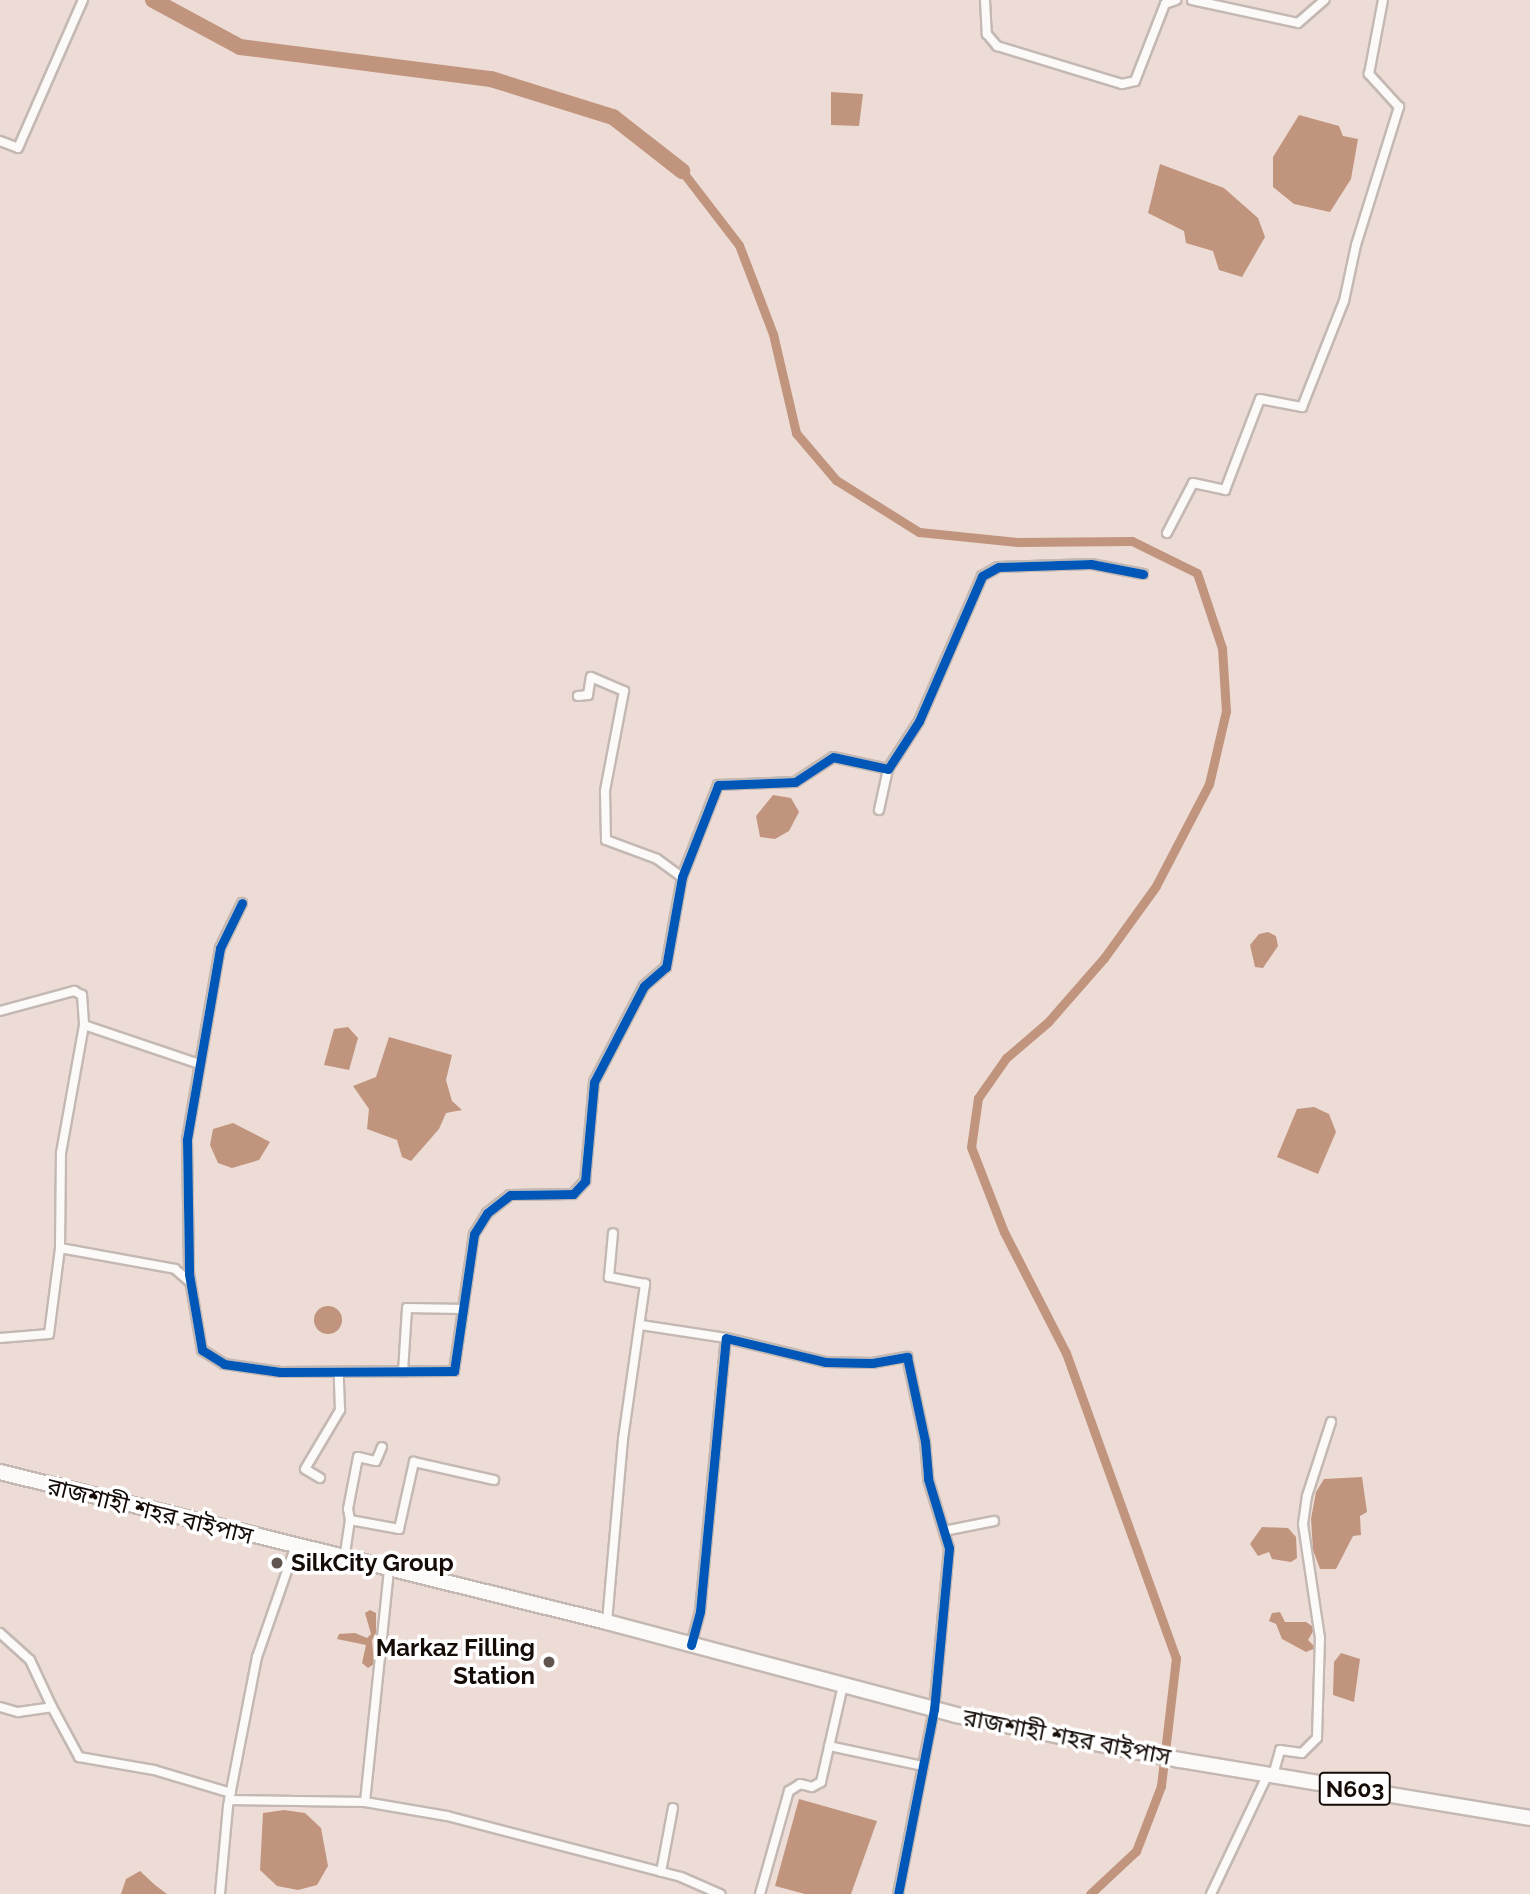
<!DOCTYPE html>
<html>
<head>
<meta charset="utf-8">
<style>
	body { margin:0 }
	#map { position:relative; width:1530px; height:1894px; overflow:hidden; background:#eddcd5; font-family:Raleway,"Noto Sans Bengali",sans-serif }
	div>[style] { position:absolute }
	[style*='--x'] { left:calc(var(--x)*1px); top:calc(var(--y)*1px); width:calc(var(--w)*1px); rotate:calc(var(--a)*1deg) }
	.water>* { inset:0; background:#c1947e }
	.round { border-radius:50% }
	.canal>* { height:9px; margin:-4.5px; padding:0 4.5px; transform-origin:4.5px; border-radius:4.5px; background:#c1947e }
	.river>* { height:16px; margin:-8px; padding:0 8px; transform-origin:8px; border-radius:8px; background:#c1947e }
	.roads { filter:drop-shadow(2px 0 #c4b8b2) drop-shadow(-2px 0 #c4b8b2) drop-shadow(0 2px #c4b8b2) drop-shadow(0 -2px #c4b8b2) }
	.minor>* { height:8px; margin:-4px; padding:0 4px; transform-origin:4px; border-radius:4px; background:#fcfaf9 }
	.trunk>* { height:14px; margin:-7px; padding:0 7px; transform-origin:7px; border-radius:7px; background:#fcfaf9 }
	.cycleway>* { height:9px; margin:-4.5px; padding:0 4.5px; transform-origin:4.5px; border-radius:4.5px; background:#0057b8 }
	.dots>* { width:19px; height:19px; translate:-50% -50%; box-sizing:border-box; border:4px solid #fff; border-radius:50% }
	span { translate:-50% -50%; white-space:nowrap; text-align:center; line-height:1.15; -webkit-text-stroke:7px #fff; paint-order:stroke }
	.shield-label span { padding:2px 5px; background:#fff; border:2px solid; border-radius:5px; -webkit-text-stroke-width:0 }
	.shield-label { font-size:23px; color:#150c07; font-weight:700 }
	.street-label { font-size:24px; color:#150c07 }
	.poi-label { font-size:24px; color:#150c07; font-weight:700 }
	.left { translate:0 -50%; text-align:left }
	.right { translate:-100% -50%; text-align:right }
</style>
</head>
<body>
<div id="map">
	<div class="water">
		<i style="clip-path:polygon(831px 92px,863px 94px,859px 126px,831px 125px)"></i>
		<i style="clip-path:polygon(1299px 115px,1339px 126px,1343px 136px,1358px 139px,1351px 179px,1330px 212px,1294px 204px,1273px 187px,1273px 157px)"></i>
		<i style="clip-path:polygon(1160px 164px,1224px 188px,1258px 218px,1265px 237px,1242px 277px,1219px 270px,1213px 251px,1186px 243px,1184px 231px,1148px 213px)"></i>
		<i style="clip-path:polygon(773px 795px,791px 798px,799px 812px,789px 831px,775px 839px,760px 837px,756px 816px)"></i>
		<i style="clip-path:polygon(1268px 932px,1276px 936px,1278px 946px,1263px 968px,1255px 967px,1250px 945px,1259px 934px)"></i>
		<i style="clip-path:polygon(348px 1027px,358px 1038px,349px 1070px,324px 1065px,334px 1029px)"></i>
		<i style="clip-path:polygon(389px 1037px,452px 1055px,446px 1080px,452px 1101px,462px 1110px,446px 1113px,439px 1129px,411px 1161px,402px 1157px,397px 1140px,367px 1129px,369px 1109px,353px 1086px,376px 1077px)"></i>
		<i style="clip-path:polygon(1314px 1107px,1329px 1114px,1336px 1132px,1318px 1174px,1277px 1157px,1297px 1109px)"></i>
		<i style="clip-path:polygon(233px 1123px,270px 1142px,259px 1160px,232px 1168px,218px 1163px,210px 1145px,213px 1129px)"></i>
		<i class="round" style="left:314px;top:1306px;width:28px;height:28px"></i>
		<i style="clip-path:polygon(1362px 1477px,1367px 1512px,1360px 1516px,1361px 1535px,1353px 1536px,1336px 1569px,1320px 1569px,1313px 1550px,1311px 1519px,1316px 1492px,1324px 1479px)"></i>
		<i style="clip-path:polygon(1262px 1527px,1288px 1528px,1296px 1537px,1297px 1558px,1291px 1562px,1272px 1559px,1269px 1552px,1258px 1556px,1250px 1544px)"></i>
		<i style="clip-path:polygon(370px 1610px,376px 1613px,376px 1633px,372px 1640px,374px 1664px,368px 1668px,362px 1663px,366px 1645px,337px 1639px,339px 1634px,355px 1633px,367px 1638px,371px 1634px,365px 1613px)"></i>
		<i style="clip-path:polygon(1280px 1612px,1285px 1622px,1306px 1622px,1315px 1628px,1308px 1640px,1316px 1648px,1306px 1652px,1282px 1639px,1276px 1624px,1269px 1621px,1272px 1613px)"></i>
		<i style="clip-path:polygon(1341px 1653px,1360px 1659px,1354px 1702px,1333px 1695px,1334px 1662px)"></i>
		<i style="clip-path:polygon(799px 1799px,877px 1821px,851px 1894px,805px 1894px,775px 1886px)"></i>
		<i style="clip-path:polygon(284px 1810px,305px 1813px,321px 1828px,328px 1866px,317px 1885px,298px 1890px,277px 1886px,260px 1870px,263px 1813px)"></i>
		<i style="clip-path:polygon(140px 1871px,155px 1885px,167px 1894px,121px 1894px,126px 1879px)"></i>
	</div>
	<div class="canal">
		<i style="--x:682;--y:171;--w:93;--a:52.4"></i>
		<i style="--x:739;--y:245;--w:95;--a:69.1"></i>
		<i style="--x:773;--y:334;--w:102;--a:76.9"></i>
		<i style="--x:796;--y:433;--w:62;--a:49.6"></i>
		<i style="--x:836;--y:480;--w:98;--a:32.1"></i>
		<i style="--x:919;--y:532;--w:99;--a:5.8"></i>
		<i style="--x:1017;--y:542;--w:115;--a:-0.5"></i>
		<i style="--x:1132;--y:541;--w:72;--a:26.2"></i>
		<i style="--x:1197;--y:573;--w:79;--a:71.6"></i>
		<i style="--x:1222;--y:648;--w:63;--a:86.4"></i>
		<i style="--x:1226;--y:711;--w:75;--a:103.1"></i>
		<i style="--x:1209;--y:784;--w:115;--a:117.5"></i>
		<i style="--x:1156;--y:886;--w:89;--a:125.8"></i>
		<i style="--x:1104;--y:958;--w:85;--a:131.2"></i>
		<i style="--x:1048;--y:1022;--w:55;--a:139.4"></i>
		<i style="--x:1006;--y:1058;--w:49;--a:125"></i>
		<i style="--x:978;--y:1098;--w:49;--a:98.1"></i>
		<i style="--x:971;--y:1147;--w:91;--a:68.8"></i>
		<i style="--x:1004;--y:1232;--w:136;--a:62.9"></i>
		<i style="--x:1066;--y:1353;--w:324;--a:70.2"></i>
		<i style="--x:1176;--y:1658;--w:129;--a:96.7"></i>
		<i style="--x:1161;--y:1786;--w:70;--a:111"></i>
		<i style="--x:1136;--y:1851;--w:63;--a:136.9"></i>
	</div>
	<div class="river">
		<i style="--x:153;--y:0;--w:99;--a:28.4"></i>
		<i style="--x:240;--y:47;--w:253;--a:7.3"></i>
		<i style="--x:491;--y:79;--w:128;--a:17.3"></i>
		<i style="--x:613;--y:117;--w:88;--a:38"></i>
	</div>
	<div class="roads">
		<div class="minor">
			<i style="--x:985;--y:0;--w:34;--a:87"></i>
			<i style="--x:987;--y:34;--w:16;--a:50"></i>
			<i style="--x:997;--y:46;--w:131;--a:16.9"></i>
			<i style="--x:1122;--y:84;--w:13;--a:-13"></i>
			<i style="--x:1135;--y:81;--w:83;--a:-68.7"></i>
			<i style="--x:1165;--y:4;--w:12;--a:-20"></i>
			<i style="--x:1192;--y:0;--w:108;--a:12.2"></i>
			<i style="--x:1298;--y:23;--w:35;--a:-41"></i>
			<i style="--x:0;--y:141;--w:19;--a:21"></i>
			<i style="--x:18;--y:148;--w:162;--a:-66.3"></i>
			<i style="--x:1167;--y:533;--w:56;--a:-62.5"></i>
			<i style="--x:1193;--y:483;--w:33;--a:12"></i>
			<i style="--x:1225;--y:490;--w:97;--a:-69"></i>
			<i style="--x:1260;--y:399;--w:43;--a:10.8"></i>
			<i style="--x:1302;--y:407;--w:114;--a:-68.4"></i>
			<i style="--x:1344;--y:301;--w:57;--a:-77.9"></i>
			<i style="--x:1356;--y:245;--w:145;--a:-72.7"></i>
			<i style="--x:1399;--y:107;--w:45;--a:-132.3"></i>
			<i style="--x:1369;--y:74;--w:75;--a:-79.3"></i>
			<i style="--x:578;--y:696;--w:10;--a:-6"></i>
			<i style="--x:588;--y:695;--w:18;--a:-81"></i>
			<i style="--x:591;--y:677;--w:36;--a:23"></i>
			<i style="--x:624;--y:691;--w:102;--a:100.8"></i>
			<i style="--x:605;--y:791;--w:49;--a:88.8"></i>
			<i style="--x:606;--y:840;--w:54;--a:20.4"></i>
			<i style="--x:657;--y:859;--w:31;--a:36"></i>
			<i style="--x:879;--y:810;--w:42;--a:-77.6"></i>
			<i style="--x:242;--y:903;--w:50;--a:116.1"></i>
			<i style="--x:220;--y:948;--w:195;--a:99.8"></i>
			<i style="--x:187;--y:1140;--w:134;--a:89.1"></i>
			<i style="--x:189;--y:1274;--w:77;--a:80.3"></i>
			<i style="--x:202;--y:1350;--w:26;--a:32"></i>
			<i style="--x:224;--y:1364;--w:57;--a:8.1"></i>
			<i style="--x:280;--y:1372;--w:174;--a:-0.3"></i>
			<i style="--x:454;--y:1371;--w:138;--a:-81.7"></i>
			<i style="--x:474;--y:1234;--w:25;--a:-58"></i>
			<i style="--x:487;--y:1213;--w:29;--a:-38"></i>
			<i style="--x:510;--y:1195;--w:63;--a:-0.9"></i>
			<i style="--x:573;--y:1194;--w:18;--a:-47"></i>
			<i style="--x:585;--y:1181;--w:99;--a:-84.8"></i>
			<i style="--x:594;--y:1082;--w:108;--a:-62.5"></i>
			<i style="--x:644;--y:986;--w:29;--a:-41"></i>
			<i style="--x:666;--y:967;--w:91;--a:-79.9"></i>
			<i style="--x:682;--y:877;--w:99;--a:-68.6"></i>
			<i style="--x:718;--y:785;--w:77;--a:-2.2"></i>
			<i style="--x:795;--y:782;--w:45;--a:-33.3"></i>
			<i style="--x:833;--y:757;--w:56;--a:12.3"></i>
			<i style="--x:888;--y:769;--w:57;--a:-57.1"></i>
			<i style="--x:919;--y:721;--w:158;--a:-66.5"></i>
			<i style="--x:982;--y:576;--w:18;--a:-29"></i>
			<i style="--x:998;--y:567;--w:93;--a:-1.8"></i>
			<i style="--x:1091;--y:564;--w:53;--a:10.9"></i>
			<i style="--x:0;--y:1011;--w:77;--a:-15.1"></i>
			<i style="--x:74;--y:991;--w:9;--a:27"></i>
			<i style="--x:82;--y:995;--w:30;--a:86"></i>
			<i style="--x:84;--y:1025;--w:121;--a:18.7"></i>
			<i style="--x:60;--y:1248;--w:117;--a:10.3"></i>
			<i style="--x:175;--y:1269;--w:20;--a:41"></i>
			<i style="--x:641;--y:1325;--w:86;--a:8.7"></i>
			<i style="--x:0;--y:1338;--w:49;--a:-4.7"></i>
			<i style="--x:49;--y:1334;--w:87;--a:-82.7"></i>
			<i style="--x:60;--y:1248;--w:95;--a:-89.4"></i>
			<i style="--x:61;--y:1153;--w:130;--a:-79.8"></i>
			<i style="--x:403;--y:1372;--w:64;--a:-86.4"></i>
			<i style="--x:407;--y:1308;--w:56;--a:1"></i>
			<i style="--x:320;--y:1478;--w:17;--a:-149"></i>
			<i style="--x:305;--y:1469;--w:69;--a:-59.3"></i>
			<i style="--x:340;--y:1410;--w:38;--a:-92"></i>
			<i style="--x:350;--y:1520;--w:11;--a:-100"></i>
			<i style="--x:348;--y:1509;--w:53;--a:-79.1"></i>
			<i style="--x:358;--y:1457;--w:18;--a:13"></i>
			<i style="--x:376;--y:1461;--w:15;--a:-67"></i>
			<i style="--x:944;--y:1531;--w:51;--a:-11.3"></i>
			<i style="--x:344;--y:1560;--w:40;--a:-81.5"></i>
			<i style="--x:350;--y:1520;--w:50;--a:10.4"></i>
			<i style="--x:399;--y:1529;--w:69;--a:-77.4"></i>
			<i style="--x:414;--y:1462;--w:82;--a:12.7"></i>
			<i style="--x:607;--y:1622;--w:184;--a:-85"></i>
			<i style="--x:623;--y:1439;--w:157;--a:-81.9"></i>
			<i style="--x:645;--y:1284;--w:37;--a:-169"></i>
			<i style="--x:609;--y:1277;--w:44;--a:-84.8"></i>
			<i style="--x:0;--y:1633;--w:40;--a:42"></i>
			<i style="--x:30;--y:1660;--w:52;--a:64.9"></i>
			<i style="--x:691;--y:1645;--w:35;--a:-75"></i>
			<i style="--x:700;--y:1611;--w:274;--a:-84.6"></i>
			<i style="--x:726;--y:1338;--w:102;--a:13.6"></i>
			<i style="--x:825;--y:1362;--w:47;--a:1.2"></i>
			<i style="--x:872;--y:1363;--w:36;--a:-10"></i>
			<i style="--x:907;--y:1357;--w:87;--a:78"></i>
			<i style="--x:925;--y:1442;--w:37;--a:85"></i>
			<i style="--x:928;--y:1479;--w:72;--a:73.1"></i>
			<i style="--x:949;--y:1548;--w:162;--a:95.3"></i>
			<i style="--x:934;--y:1709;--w:188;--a:101"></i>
			<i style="--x:0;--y:1707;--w:19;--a:16"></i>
			<i style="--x:18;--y:1712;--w:34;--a:-8"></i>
			<i style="--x:52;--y:1707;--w:57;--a:61.6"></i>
			<i style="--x:79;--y:1757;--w:76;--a:9.8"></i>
			<i style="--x:154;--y:1770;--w:80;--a:16.6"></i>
			<i style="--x:829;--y:1746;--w:96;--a:12"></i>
			<i style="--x:1273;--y:1775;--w:26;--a:-74"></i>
			<i style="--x:1280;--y:1750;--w:22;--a:8"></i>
			<i style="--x:1302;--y:1753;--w:21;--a:-45"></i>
			<i style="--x:1317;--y:1738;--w:100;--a:-88.3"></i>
			<i style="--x:1320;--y:1638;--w:115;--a:-98.5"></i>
			<i style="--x:1303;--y:1524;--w:28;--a:-82"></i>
			<i style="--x:1307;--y:1496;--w:78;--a:-72"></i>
			<i style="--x:229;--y:1800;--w:136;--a:0.8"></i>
			<i style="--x:365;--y:1802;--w:83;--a:9.7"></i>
			<i style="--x:447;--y:1816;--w:242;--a:14.6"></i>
			<i style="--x:681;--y:1877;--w:43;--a:23.6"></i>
			<i style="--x:365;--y:1802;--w:232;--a:-84.1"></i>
			<i style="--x:661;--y:1872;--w:65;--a:-79.4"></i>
			<i style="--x:220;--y:1894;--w:88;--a:-84.8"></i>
			<i style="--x:228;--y:1806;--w:152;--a:-79"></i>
			<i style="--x:257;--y:1657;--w:115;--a:-70.8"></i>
			<i style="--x:760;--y:1894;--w:107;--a:-74.3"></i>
			<i style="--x:789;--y:1791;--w:13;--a:-32"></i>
			<i style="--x:800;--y:1784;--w:12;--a:14"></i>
			<i style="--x:812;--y:1787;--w:10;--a:-29"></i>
			<i style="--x:821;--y:1782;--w:99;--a:-77.2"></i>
			<i style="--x:1211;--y:1894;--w:133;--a:-64.6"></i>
		</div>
		<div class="trunk">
			<i style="--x:0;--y:1472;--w:625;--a:13.88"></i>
			<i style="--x:607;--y:1622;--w:361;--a:14.9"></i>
			<i style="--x:956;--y:1715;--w:228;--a:11.4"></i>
			<i style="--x:1180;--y:1760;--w:355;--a:9.4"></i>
		</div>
	</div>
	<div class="cycleway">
		<i style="--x:242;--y:903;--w:50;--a:116.1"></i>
		<i style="--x:220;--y:948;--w:195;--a:99.8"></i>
		<i style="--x:187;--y:1140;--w:134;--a:89.1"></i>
		<i style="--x:189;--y:1274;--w:77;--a:80.3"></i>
		<i style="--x:202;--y:1350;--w:26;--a:32"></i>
		<i style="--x:224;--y:1364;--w:57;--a:8.1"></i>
		<i style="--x:280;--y:1372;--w:174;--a:-0.3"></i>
		<i style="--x:454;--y:1371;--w:138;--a:-81.7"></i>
		<i style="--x:474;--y:1234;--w:25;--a:-58"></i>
		<i style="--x:487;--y:1213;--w:29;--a:-38"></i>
		<i style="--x:510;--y:1195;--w:63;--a:-0.9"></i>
		<i style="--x:573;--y:1194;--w:18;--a:-47"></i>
		<i style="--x:585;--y:1181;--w:99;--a:-84.8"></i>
		<i style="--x:594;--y:1082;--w:108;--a:-62.5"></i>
		<i style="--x:644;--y:986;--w:29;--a:-41"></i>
		<i style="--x:666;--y:967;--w:91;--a:-79.9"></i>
		<i style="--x:682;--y:877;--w:99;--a:-68.6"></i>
		<i style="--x:718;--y:785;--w:77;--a:-2.2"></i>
		<i style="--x:795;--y:782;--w:45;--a:-33.3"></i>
		<i style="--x:833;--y:757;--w:56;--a:12.3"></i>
		<i style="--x:888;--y:769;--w:57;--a:-57.1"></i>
		<i style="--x:919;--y:721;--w:158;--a:-66.5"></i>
		<i style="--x:982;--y:576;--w:18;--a:-29"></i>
		<i style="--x:998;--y:567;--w:93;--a:-1.8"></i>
		<i style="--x:1091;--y:564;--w:53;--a:10.9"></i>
		<i style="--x:691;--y:1645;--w:35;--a:-75"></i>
		<i style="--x:700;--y:1611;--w:274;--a:-84.6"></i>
		<i style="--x:726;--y:1338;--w:102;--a:13.6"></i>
		<i style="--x:825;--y:1362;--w:47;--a:1.2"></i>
		<i style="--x:872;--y:1363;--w:36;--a:-10"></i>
		<i style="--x:907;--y:1357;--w:87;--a:78"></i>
		<i style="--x:925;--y:1442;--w:37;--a:85"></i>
		<i style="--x:928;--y:1479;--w:72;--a:73.1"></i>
		<i style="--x:949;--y:1548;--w:162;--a:95.3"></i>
		<i style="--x:934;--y:1709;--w:188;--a:101"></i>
	</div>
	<div class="dots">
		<i style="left:277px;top:1563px;background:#61554f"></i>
		<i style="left:549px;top:1662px;background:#61554f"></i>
	</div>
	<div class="shield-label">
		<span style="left:1355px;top:1789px">N603</span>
	</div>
	<div class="street-label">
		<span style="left:150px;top:1511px;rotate:14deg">রাজশাহী শহর বাইপাস</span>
		<span style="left:1067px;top:1737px;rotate:11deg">রাজশাহী শহর বাইপাস</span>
	</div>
	<div class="poi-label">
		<span class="left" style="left:291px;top:1563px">SilkCity Group</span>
		<span class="right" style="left:535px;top:1662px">Markaz Filling<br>Station</span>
	</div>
</div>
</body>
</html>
